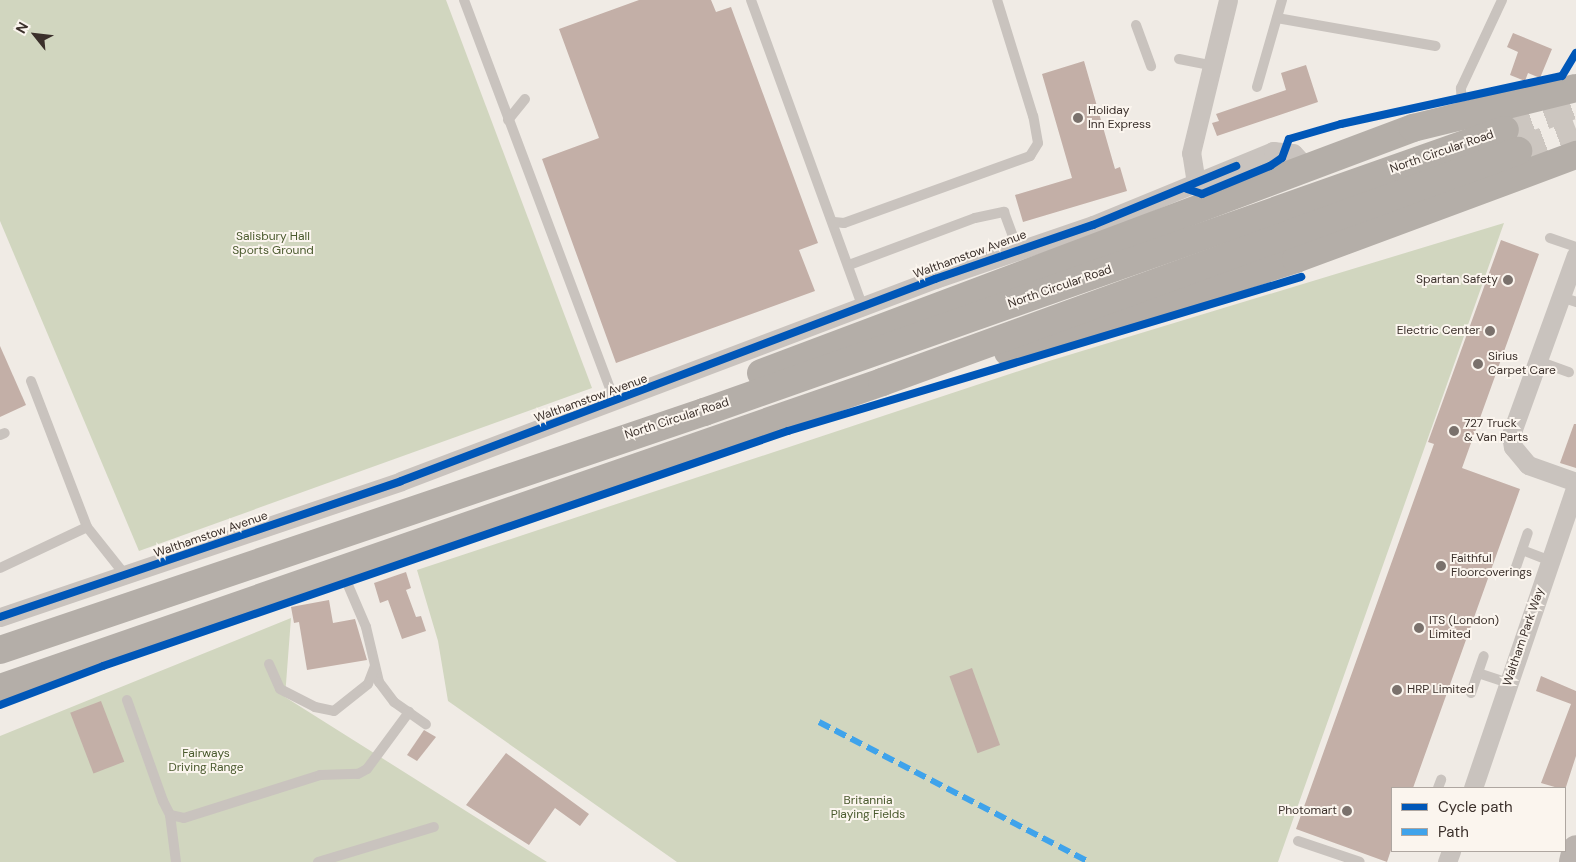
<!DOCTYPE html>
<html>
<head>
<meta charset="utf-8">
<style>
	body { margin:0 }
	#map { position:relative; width:1576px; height:862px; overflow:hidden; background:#f0ebe5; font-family:"DM Sans",sans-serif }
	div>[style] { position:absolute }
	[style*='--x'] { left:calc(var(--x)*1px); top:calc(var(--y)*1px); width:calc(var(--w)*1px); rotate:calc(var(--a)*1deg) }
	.green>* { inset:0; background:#d1d6bf }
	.building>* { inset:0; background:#c3afa7; transform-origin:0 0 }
	.trunk-tunnel>* { height:28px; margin-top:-14px; transform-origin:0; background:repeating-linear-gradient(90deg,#ccc6c0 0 28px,transparent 0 42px) }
	.service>* { height:10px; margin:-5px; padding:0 5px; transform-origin:5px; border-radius:5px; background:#c9c3be }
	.minor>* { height:19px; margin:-9.5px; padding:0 9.5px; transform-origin:9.5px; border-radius:9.5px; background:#c9c3be }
	.secondary>* { height:28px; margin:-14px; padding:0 14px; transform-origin:14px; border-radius:14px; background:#bab3ae }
	.trunk>* { height:28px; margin:-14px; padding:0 14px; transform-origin:14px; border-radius:14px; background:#b4aea8 }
	.quiet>* { height:6px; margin-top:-3px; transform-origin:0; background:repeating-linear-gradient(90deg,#3fa3eb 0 12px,transparent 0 18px) }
	.cycleway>* { height:8px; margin:-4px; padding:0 4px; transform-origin:4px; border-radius:4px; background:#0057b8 }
	.dots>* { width:14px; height:14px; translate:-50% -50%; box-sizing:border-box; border:2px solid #fbf5ee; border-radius:50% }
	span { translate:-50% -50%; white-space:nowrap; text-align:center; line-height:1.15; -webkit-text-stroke:4px #fbf5ee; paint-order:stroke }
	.poi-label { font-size:12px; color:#3b302b }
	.left { translate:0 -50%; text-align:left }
	.right { translate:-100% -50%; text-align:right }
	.street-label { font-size:12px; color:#3b302b }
	.park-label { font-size:12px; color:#4a5a2e }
	.legend { position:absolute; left:1391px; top:787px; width:175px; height:65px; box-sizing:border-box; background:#fbf5ee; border:1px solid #aea6a0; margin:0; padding:6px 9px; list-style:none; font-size:15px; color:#3b302b }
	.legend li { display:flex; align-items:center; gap:10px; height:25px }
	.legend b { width:25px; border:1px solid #aea6a0 }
	.north { position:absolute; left:10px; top:10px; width:50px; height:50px; -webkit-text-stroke:4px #fbf5ee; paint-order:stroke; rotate:299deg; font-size:14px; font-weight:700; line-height:20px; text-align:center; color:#3b302b }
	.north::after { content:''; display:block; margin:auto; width:18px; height:22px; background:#3b302b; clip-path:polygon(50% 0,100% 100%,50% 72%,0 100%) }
</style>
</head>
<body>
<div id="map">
	<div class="green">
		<i style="clip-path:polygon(0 0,446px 0,592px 388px,139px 551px,0 221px)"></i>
		<i style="clip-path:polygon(1504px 223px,1278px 862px,677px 862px,448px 701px,438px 641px,417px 570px,1049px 361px)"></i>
		<i style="clip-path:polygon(291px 618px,285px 697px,547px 862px,0 862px,0 736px)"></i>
	</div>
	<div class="building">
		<i style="clip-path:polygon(639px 0,711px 0,716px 12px,731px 7px,818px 243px,799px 250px,815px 291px,616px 363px,542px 159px,599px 138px,559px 29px)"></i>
		<i style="clip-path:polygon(1513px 33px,1552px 49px,1540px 78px,1528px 73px,1525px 81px,1510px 75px,1518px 52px,1507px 47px)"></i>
		<i style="clip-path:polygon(1084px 61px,1115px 169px,1120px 167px,1127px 191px,1023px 222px,1015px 195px,1072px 178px,1042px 74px)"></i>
		<i style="clip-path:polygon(1306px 65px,1318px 102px,1217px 136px,1212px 123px,1219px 121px,1216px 114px,1286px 90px,1281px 73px)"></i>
		<i style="clip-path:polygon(1501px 240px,1539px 254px,1462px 468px,1520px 489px,1413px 788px,1392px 788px,1392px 847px,1387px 862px,1296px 829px,1434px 444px,1428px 442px)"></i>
		<i style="clip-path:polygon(0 346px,26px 405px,0 417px)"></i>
		<i style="clip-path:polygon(1574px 424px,1576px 424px,1576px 468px,1560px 463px)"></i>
		<i style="clip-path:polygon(406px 572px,411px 588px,406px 590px,416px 617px,421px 616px,426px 631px,402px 639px,388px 600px,380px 603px,374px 583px)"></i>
		<i style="clip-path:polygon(329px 600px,333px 623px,355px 619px,367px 660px,307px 670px,299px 622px,294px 623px,291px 607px)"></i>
		<i style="left:972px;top:668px;width:82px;height:24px;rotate:70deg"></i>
		<i style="clip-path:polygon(1541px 676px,1576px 691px,1576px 756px,1565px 790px,1541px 783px,1571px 704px,1536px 691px)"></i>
		<i style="left:101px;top:701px;width:65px;height:33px;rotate:69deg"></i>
		<i style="clip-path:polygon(424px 730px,436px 737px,417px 761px,407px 755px)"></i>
		<i style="clip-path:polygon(506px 753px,589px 814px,580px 826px,555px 808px,529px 845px,466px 805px)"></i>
	</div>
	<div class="trunk-tunnel">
		<i style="--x:1505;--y:130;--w:76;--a:-20.1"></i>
		<i style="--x:1518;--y:151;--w:62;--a:-20.8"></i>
	</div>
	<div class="service">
		<i style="--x:464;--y:0;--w:429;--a:69.4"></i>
		<i style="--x:751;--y:0;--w:327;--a:70"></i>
		<i style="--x:1277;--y:18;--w:161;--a:10"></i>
		<i style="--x:1136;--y:25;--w:44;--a:69.9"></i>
		<i style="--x:1179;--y:59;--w:33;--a:11"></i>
		<i style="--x:1257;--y:87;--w:91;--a:-74"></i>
		<i style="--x:1463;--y:113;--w:25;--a:-95"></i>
		<i style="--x:1461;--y:88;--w:97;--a:-65"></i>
		<i style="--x:508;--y:120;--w:27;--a:-51"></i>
		<i style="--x:834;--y:222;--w:10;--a:6"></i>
		<i style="--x:844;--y:223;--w:198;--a:-19.8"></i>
		<i style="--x:1030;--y:156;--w:15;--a:-58"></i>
		<i style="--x:1038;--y:143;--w:27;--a:-100"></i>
		<i style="--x:1033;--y:116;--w:121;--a:-107.2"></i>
		<i style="--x:1550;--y:238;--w:28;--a:19"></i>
		<i style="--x:849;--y:265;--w:134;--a:-20.5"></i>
		<i style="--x:975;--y:218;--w:30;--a:-12"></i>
		<i style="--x:1004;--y:212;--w:40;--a:69.8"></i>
		<i style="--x:1561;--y:297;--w:16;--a:18"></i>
		<i style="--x:1538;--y:361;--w:33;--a:20"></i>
		<i style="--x:31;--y:381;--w:156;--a:69"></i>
		<i style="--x:0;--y:435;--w:5;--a:-22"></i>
		<i style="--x:1522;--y:550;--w:30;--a:21"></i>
		<i style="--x:0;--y:568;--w:96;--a:-25.2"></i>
		<i style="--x:87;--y:527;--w:63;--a:51.5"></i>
		<i style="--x:1515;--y:570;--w:39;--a:-71"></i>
		<i style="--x:342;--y:571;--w:61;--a:66.8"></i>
		<i style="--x:366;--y:627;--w:57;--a:76.7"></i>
		<i style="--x:379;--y:682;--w:25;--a:53"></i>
		<i style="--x:394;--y:702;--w:39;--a:35"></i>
		<i style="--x:269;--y:664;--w:27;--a:66"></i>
		<i style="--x:280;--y:689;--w:39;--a:27"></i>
		<i style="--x:315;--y:707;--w:19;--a:12"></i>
		<i style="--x:334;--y:711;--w:43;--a:-38.5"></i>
		<i style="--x:368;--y:684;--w:19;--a:-69"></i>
		<i style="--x:1478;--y:673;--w:32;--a:18"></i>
		<i style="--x:1471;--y:693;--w:39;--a:-71"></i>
		<i style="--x:127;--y:700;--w:107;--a:70.4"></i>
		<i style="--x:163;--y:801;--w:16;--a:63"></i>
		<i style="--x:170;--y:815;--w:14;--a:12"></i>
		<i style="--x:184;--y:818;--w:143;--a:-17.5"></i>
		<i style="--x:320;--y:775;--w:38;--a:-2"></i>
		<i style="--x:358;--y:774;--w:10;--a:-29"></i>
		<i style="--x:367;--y:769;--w:71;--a:-53.6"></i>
		<i style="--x:1438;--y:788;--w:9;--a:-69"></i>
		<i style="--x:170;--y:815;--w:47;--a:82.7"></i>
		<i style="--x:1298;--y:841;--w:65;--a:18.7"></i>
		<i style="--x:318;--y:862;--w:121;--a:-16.8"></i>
	</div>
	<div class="minor">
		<i style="--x:1196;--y:183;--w:30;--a:-99"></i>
		<i style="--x:1191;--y:153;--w:157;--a:-76.4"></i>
		<i style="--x:1576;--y:255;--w:191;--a:109.9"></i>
		<i style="--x:1511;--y:435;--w:12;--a:81"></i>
		<i style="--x:1513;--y:447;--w:23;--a:50"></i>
		<i style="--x:1528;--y:465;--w:51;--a:19.5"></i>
		<i style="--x:0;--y:617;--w:423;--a:-18.7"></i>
		<i style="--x:401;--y:481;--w:571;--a:-20.72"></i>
		<i style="--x:935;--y:279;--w:167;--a:-18.9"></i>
		<i style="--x:1093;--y:225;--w:195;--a:-22.3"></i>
		<i style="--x:1273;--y:151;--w:20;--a:6"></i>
		<i style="--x:1293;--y:153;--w:18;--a:47"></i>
		<i style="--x:1473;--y:788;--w:320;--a:-71.2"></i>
		<i style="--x:1447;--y:862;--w:12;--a:-70"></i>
	</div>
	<div class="secondary">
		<i style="--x:1573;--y:862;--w:13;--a:-77"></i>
	</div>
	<div class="trunk">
		<i style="--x:1008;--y:352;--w:303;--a:-17.9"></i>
		<i style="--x:1296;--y:259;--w:299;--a:-20.4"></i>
		<i style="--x:761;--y:373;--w:697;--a:-20.59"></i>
		<i style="--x:1413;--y:128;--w:168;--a:-13.8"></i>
		<i style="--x:0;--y:650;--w:743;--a:-18.68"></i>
		<i style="--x:704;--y:412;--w:849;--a:-19.4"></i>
		<i style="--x:0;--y:688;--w:934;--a:-19.13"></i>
		<i style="--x:882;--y:382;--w:677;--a:-19.96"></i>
	</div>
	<div class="quiet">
		<i style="--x:819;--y:722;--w:304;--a:27.4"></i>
	</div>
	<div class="cycleway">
		<i style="--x:1187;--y:189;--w:16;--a:18"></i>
		<i style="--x:1202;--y:194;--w:74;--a:-22.4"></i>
		<i style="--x:1270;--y:166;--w:14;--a:-34"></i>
		<i style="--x:1282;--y:158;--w:20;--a:-70"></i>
		<i style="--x:1289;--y:139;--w:54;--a:-16.1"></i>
		<i style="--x:1341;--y:124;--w:226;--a:-12.3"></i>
		<i style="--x:1562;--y:76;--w:27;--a:-59"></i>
		<i style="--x:0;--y:617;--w:423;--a:-18.7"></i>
		<i style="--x:401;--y:481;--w:571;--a:-20.72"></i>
		<i style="--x:935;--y:279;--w:167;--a:-18.9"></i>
		<i style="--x:1093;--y:225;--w:155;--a:-22.4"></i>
		<i style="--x:0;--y:705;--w:110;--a:-20.7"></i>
		<i style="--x:103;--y:666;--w:724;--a:-18.94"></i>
		<i style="--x:788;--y:431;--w:536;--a:-16.71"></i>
	</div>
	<div class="dots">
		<i style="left:1078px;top:118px;background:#7a716c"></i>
		<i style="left:1508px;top:280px;background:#7a716c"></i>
		<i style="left:1490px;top:331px;background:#7a716c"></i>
		<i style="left:1478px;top:364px;background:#7a716c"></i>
		<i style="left:1454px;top:431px;background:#7a716c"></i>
		<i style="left:1441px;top:566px;background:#7a716c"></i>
		<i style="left:1419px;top:628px;background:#7a716c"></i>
		<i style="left:1397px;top:690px;background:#7a716c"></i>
		<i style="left:1347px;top:811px;background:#7a716c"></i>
	</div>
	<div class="poi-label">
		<span class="left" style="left:1088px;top:118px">Holiday<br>Inn Express</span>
		<span class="right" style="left:1498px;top:280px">Spartan Safety</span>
		<span class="right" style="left:1480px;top:331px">Electric Center</span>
		<span class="left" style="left:1488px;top:364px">Sirius<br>Carpet Care</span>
		<span class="left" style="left:1464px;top:431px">727 Truck<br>&amp; Van Parts</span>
		<span class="left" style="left:1451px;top:566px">Faithful<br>Floorcoverings</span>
		<span class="left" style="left:1429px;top:628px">ITS (London)<br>Limited</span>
		<span class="left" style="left:1407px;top:690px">HRP Limited</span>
		<span class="right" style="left:1337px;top:811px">Photomart</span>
	</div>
	<div class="street-label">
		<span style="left:1442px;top:152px;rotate:-19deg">North Circular Road</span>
		<span style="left:970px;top:255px;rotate:-20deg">Walthamstow Avenue</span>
		<span style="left:1060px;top:287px;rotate:-19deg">North Circular Road</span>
		<span style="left:591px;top:399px;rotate:-20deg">Walthamstow Avenue</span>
		<span style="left:677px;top:419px;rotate:-18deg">North Circular Road</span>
		<span style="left:211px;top:535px;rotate:-19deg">Walthamstow Avenue</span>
		<span style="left:1524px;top:637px;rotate:-71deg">Waltham Park Way</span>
	</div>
	<div class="park-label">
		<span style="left:273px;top:244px">Salisbury Hall<br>Sports Ground</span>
		<span style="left:206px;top:761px">Fairways<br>Driving Range</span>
		<span style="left:868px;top:808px">Britannia<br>Playing Fields</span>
	</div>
	<ul class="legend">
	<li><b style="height:6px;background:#0057b8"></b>Cycle path</li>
	<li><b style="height:6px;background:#3fa3eb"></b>Path</li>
	</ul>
	<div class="north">N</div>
</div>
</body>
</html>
